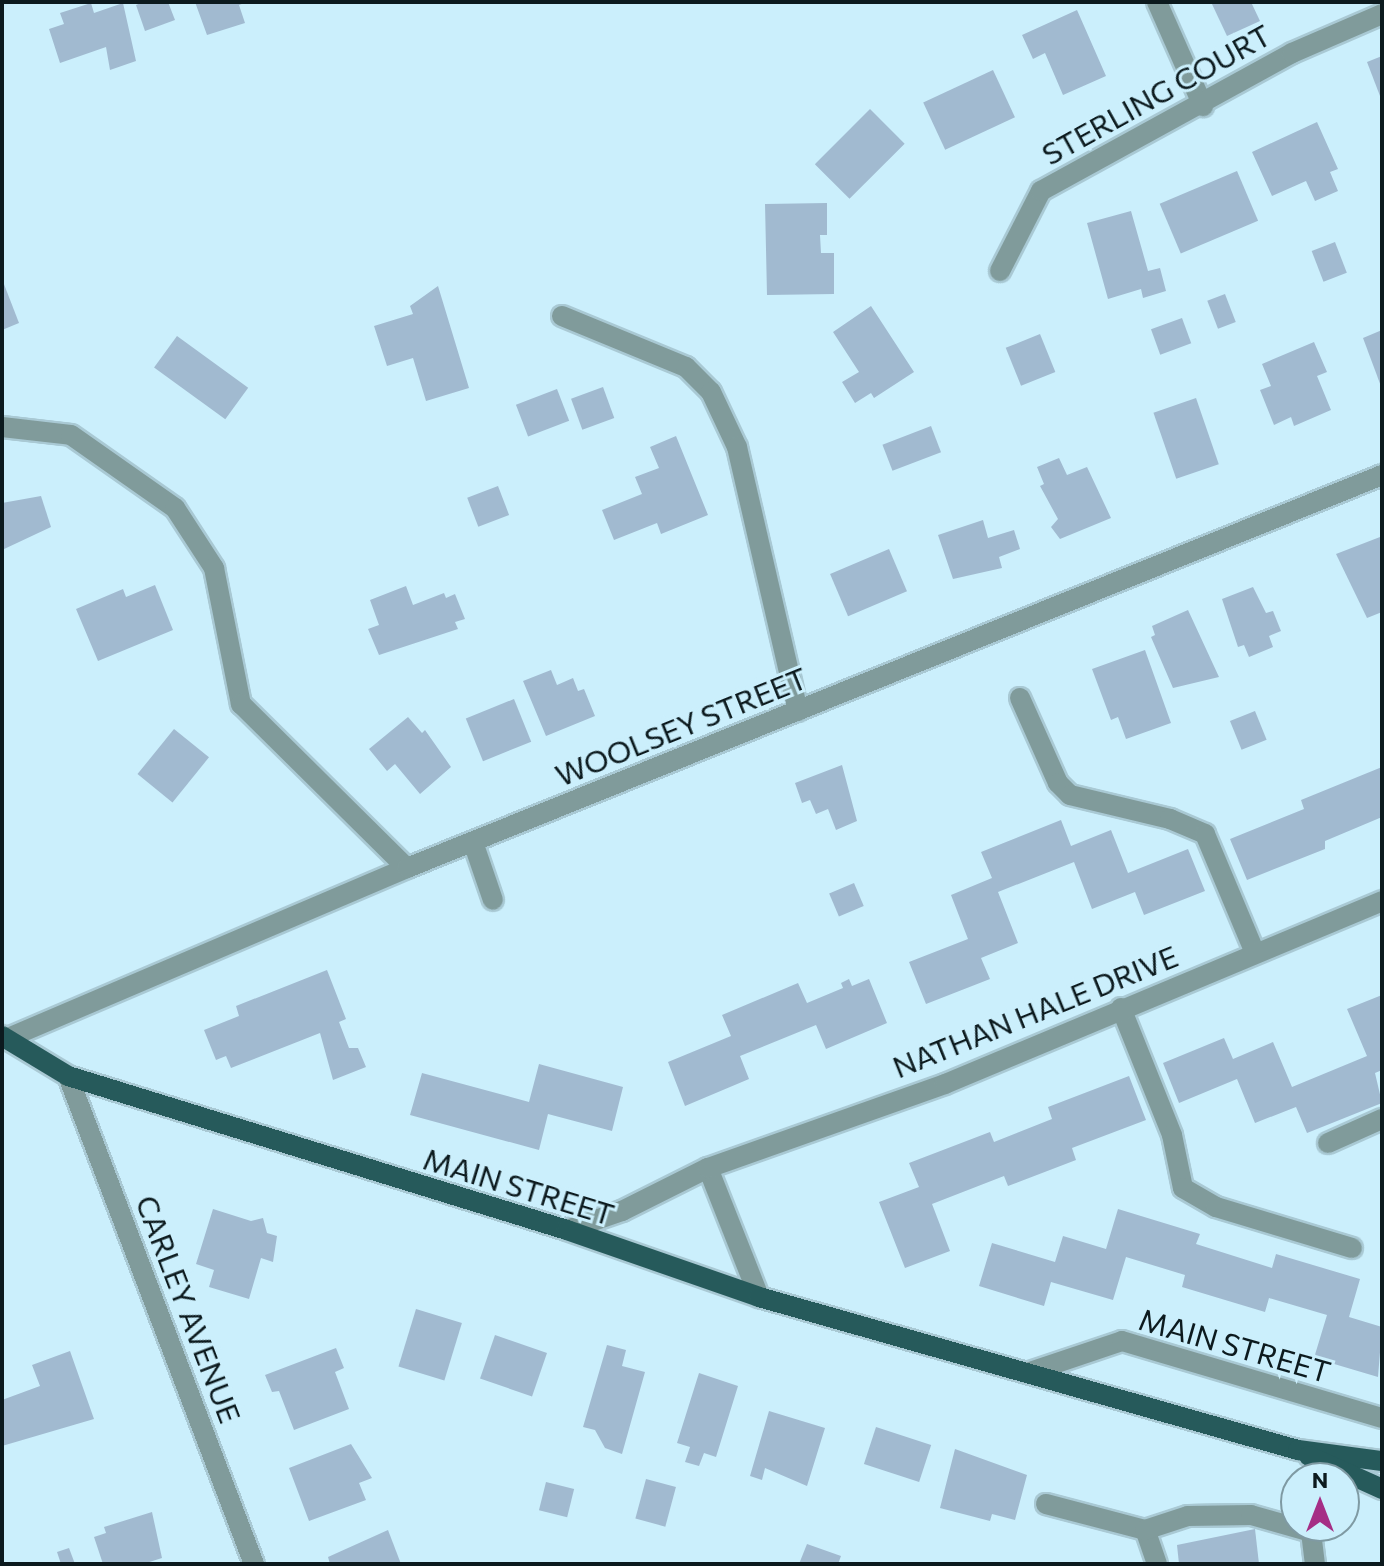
<!DOCTYPE html>
<html>
<head>
<meta charset="utf-8">
<style>
	body { margin:0 }
	#map { position:relative; width:1384px; height:1566px; overflow:hidden; background:#cbeffc; font-family:Commissioner,sans-serif }
	div>[style] { position:absolute }
	[style*='--x'] { left:calc(var(--x)*1px); top:calc(var(--y)*1px); width:calc(var(--w)*1px); rotate:calc(var(--a)*1deg) }
	.building>* { inset:0; background:#a1bad0; transform-origin:0 0 }
	.roads { filter:drop-shadow(2px 0 #a9c9d4) drop-shadow(-2px 0 #a9c9d4) drop-shadow(0 2px #a9c9d4) drop-shadow(0 -2px #a9c9d4) }
	.minor>* { height:20px; margin:-10px; padding:0 10px; transform-origin:10px; border-radius:10px; background:#809b9b }
	.major>* { height:20px; margin:-10px; padding:0 10px; transform-origin:10px; border-radius:10px; background:#265a5b }
	span { translate:-50% -50%; white-space:nowrap; text-align:center; line-height:1.15; -webkit-text-stroke:6px #cbeffc; paint-order:stroke }
	.street-label { font-size:30px; color:#0c1a1e }
	.frame { position:absolute; inset:0; border:4px solid #0c1a1e; pointer-events:none }
	.north { position:absolute; left:1280px; top:1462px; width:80px; height:80px; box-sizing:border-box; background:#cbeffc; border:2px solid #7f9aa3; border-radius:50%; rotate:0deg; font-size:22px; font-weight:700; line-height:32px; text-align:center; color:#0c1a1e }
	.north::after { content:''; display:block; margin:auto; width:28px; height:36px; background:#a52e85; clip-path:polygon(50% 0,100% 100%,50% 72%,0 100%) }
</style>
</head>
<body>
<div id="map">
	<div class="building">
		<i style="clip-path:polygon(143px 2px,168px 2px,175px 20px,145px 31px,136px 5px)"></i>
		<i style="clip-path:polygon(195px 2px,247px 2px,239px 5px,245px 23px,207px 35px)"></i>
		<i style="clip-path:polygon(1211px 2px,1251px 2px,1260px 21px,1227px 36px)"></i>
		<i style="clip-path:polygon(91px 3px,94px 13px,123px 3px,136px 61px,110px 70px,106px 47px,60px 63px,49px 29px,64px 24px,60px 13px)"></i>
		<i style="clip-path:polygon(1077px 10px,1106px 76px,1063px 95px,1045px 53px,1033px 59px,1022px 35px)"></i>
		<i style="clip-path:polygon(1382px 56px,1382px 95px,1380px 96px,1367px 62px)"></i>
		<i style="left:993px;top:70px;width:52px;height:77px;rotate:65deg"></i>
		<i style="left:870px;top:109px;width:49px;height:78px;rotate:45deg"></i>
		<i style="clip-path:polygon(1317px 122px,1338px 169px,1330px 172px,1338px 191px,1315px 201px,1306px 181px,1272px 196px,1252px 152px)"></i>
		<i style="left:1237px;top:171px;width:54px;height:84px;rotate:67deg"></i>
		<i style="clip-path:polygon(827px 203px,827px 235px,820px 235px,821px 253px,834px 253px,834px 294px,767px 295px,765px 204px)"></i>
		<i style="clip-path:polygon(1131px 211px,1148px 271px,1160px 268px,1166px 291px,1143px 298px,1141px 289px,1108px 299px,1087px 223px)"></i>
		<i style="left:1335px;top:242px;width:33px;height:25px;rotate:69deg"></i>
		<i style="clip-path:polygon(2px 279px,19px 323px,2px 330px)"></i>
		<i style="clip-path:polygon(438px 286px,469px 388px,426px 401px,413px 358px,387px 366px,374px 326px,413px 314px,410px 306px)"></i>
		<i style="left:1225px;top:294px;width:30px;height:19px;rotate:69deg"></i>
		<i style="clip-path:polygon(871px 306px,914px 372px,874px 398px,871px 393px,855px 403px,842px 382px,859px 372px,833px 332px)"></i>
		<i style="left:1182px;top:318px;width:27px;height:33px;rotate:70deg"></i>
		<i style="clip-path:polygon(1382px 330px,1382px 389px,1363px 338px)"></i>
		<i style="left:1040px;top:334px;width:41px;height:37px;rotate:68deg"></i>
		<i style="left:177px;top:336px;width:88px;height:39px;rotate:36deg"></i>
		<i style="clip-path:polygon(1314px 342px,1327px 372px,1317px 376px,1331px 410px,1294px 426px,1291px 417px,1274px 425px,1260px 390px,1271px 386px,1262px 364px)"></i>
		<i style="left:603px;top:387px;width:33px;height:34px;rotate:70deg"></i>
		<i style="left:557px;top:389px;width:34px;height:44px;rotate:69deg"></i>
		<i style="left:1196px;top:398px;width:70px;height:45px;rotate:71deg"></i>
		<i style="left:931px;top:426px;width:28px;height:52px;rotate:69deg"></i>
		<i style="clip-path:polygon(676px 436px,708px 515px,661px 534px,657px 523px,614px 540px,602px 510px,642px 494px,635px 477px,659px 468px,650px 447px)"></i>
		<i style="clip-path:polygon(1059px 458px,1067px 475px,1087px 467px,1111px 518px,1060px 539px,1051px 527px,1058px 519px,1040px 486px,1044px 484px,1037px 467px)"></i>
		<i style="left:498px;top:486px;width:31px;height:33px;rotate:69deg"></i>
		<i style="clip-path:polygon(41px 496px,51px 527px,2px 550px,2px 503px)"></i>
		<i style="clip-path:polygon(983px 520px,988px 538px,1014px 530px,1020px 549px,999px 557px,1002px 568px,953px 579px,938px 535px)"></i>
		<i style="clip-path:polygon(1380px 537px,1382px 612px,1367px 618px,1336px 554px)"></i>
		<i style="left:889px;top:549px;width:46px;height:64px;rotate:67deg"></i>
		<i style="clip-path:polygon(155px 585px,173px 630px,98px 661px,76px 609px,123px 589px,126px 597px)"></i>
		<i style="clip-path:polygon(406px 586px,413px 605px,444px 593px,446px 598px,455px 594px,465px 619px,455px 622px,458px 629px,379px 655px,368px 629px,379px 625px,370px 600px)"></i>
		<i style="clip-path:polygon(1253px 587px,1266px 613px,1273px 611px,1281px 631px,1269px 636px,1273px 647px,1249px 657px,1244px 645px,1238px 647px,1222px 599px)"></i>
		<i style="clip-path:polygon(1188px 610px,1219px 677px,1173px 688px,1151px 637px,1155px 635px,1152px 626px)"></i>
		<i style="clip-path:polygon(1145px 650px,1171px 723px,1126px 739px,1118px 717px,1111px 720px,1092px 669px)"></i>
		<i style="clip-path:polygon(551px 670px,557px 685px,573px 678px,578px 691px,584px 689px,595px 716px,546px 736px,523px 681px)"></i>
		<i style="left:514px;top:699px;width:46px;height:52px;rotate:68deg"></i>
		<i style="left:1255px;top:711px;width:31px;height:27px;rotate:68deg"></i>
		<i style="clip-path:polygon(408px 717px,422px 733px,425px 730px,451px 767px,420px 794px,395px 764px,387px 771px,369px 749px)"></i>
		<i style="left:174px;top:729px;width:45px;height:58px;rotate:39deg"></i>
		<i style="clip-path:polygon(842px 765px,857px 821px,836px 830px,828px 809px,816px 814px,810px 800px,802px 803px,795px 783px)"></i>
		<i style="clip-path:polygon(1382px 767px,1382px 817px,1325px 841px,1325px 849px,1247px 880px,1230px 839px,1304px 809px,1301px 800px)"></i>
		<i style="clip-path:polygon(1061px 820px,1071px 846px,1111px 830px,1128px 873px,1188px 849px,1205px 891px,1144px 915px,1135px 892px,1092px 909px,1074px 862px,998px 892px,1018px 943px,981px 958px,990px 979px,926px 1004px,909px 962px,968px 939px,951px 895px,992px 878px,981px 852px)"></i>
		<i style="left:854px;top:883px;width:25px;height:27px;rotate:67deg"></i>
		<i style="clip-path:polygon(327px 970px,346px 1019px,339px 1022px,349px 1048px,358px 1048px,366px 1067px,333px 1080px,320px 1033px,231px 1068px,226px 1056px,216px 1060px,204px 1030px,239px 1016px,236px 1006px)"></i>
		<i style="clip-path:polygon(849px 979px,852px 986px,869px 979px,887px 1023px,826px 1049px,816px 1025px,740px 1056px,749px 1079px,685px 1106px,668px 1062px,731px 1036px,722px 1015px,798px 983px,807px 1003px,843px 988px,841px 983px)"></i>
		<i style="clip-path:polygon(1382px 995px,1382px 1070px,1375px 1073px,1382px 1103px,1307px 1133px,1296px 1107px,1255px 1123px,1237px 1079px,1179px 1103px,1163px 1063px,1224px 1038px,1233px 1059px,1273px 1042px,1292px 1087px,1367px 1056px,1347px 1009px)"></i>
		<i style="clip-path:polygon(539px 1064px,623px 1087px,612px 1131px,548px 1114px,539px 1150px,410px 1115px,422px 1073px,529px 1102px)"></i>
		<i style="clip-path:polygon(1129px 1076px,1146px 1120px,1072px 1148px,1076px 1160px,1008px 1186px,1004px 1176px,932px 1204px,950px 1251px,905px 1268px,879px 1202px,919px 1187px,909px 1163px,990px 1132px,994px 1142px,1052px 1119px,1048px 1107px)"></i>
		<i style="clip-path:polygon(213px 1209px,251px 1221px,263px 1218px,267px 1233px,277px 1236px,273px 1262px,261px 1258px,249px 1299px,209px 1287px,214px 1270px,196px 1264px)"></i>
		<i style="clip-path:polygon(1118px 1209px,1200px 1234px,1196px 1244px,1272px 1268px,1276px 1254px,1360px 1279px,1349px 1317px,1382px 1327px,1378px 1377px,1314px 1358px,1327px 1315px,1269px 1298px,1265px 1312px,1182px 1287px,1185px 1275px,1126px 1257px,1113px 1300px,1051px 1282px,1044px 1306px,979px 1286px,992px 1243px,1055px 1262px,1063px 1236px,1106px 1249px)"></i>
		<i style="left:416px;top:1309px;width:48px;height:60px;rotate:17deg"></i>
		<i style="left:495px;top:1335px;width:55px;height:46px;rotate:19deg"></i>
		<i style="clip-path:polygon(607px 1345px,626px 1350px,622px 1366px,645px 1372px,622px 1454px,605px 1448px,595px 1430px,583px 1427px)"></i>
		<i style="clip-path:polygon(336px 1348px,344px 1368px,335px 1372px,349px 1409px,294px 1430px,279px 1391px,272px 1392px,265px 1375px)"></i>
		<i style="clip-path:polygon(70px 1351px,94px 1419px,2px 1446px,2px 1400px,40px 1386px,32px 1365px)"></i>
		<i style="clip-path:polygon(699px 1373px,738px 1386px,716px 1457px,704px 1453px,699px 1466px,685px 1462px,690px 1447px,677px 1443px)"></i>
		<i style="clip-path:polygon(769px 1411px,825px 1428px,807px 1486px,765px 1468px,762px 1480px,750px 1476px)"></i>
		<i style="left:876px;top:1427px;width:58px;height:39px;rotate:18deg"></i>
		<i style="clip-path:polygon(351px 1444px,372px 1478px,359px 1483px,366px 1500px,309px 1521px,289px 1468px)"></i>
		<i style="clip-path:polygon(955px 1449px,1027px 1475px,1015px 1520px,992px 1514px,990px 1521px,940px 1508px)"></i>
		<i style="left:646px;top:1479px;width:31px;height:41px;rotate:15deg"></i>
		<i style="left:546px;top:1482px;width:29px;height:29px;rotate:14deg"></i>
		<i style="clip-path:polygon(152px 1512px,162px 1558px,143px 1564px,103px 1564px,94px 1537px,106px 1533px,104px 1527px)"></i>
		<i style="clip-path:polygon(1255px 1529px,1259px 1564px,1179px 1564px,1177px 1545px)"></i>
		<i style="clip-path:polygon(388px 1530px,401px 1564px,330px 1564px,328px 1557px)"></i>
		<i style="clip-path:polygon(807px 1544px,841px 1556px,838px 1564px,799px 1564px)"></i>
		<i style="clip-path:polygon(69px 1548px,75px 1564px,61px 1564px,57px 1552px)"></i>
	</div>
	<div class="roads">
		<div class="minor">
			<i style="--x:1157;--y:2;--w:114;--a:66.1"></i>
			<i style="--x:1000;--y:271;--w:90;--a:-62.9"></i>
			<i style="--x:1041;--y:191;--w:286;--a:-28.8"></i>
			<i style="--x:1292;--y:53;--w:98;--a:-23.4"></i>
			<i style="--x:562;--y:316;--w:134;--a:22.4"></i>
			<i style="--x:686;--y:367;--w:35;--a:45"></i>
			<i style="--x:711;--y:392;--w:61;--a:64.7"></i>
			<i style="--x:737;--y:447;--w:271;--a:77"></i>
			<i style="--x:2;--y:427;--w:69;--a:6.6"></i>
			<i style="--x:71;--y:435;--w:127;--a:35.1"></i>
			<i style="--x:175;--y:508;--w:72;--a:57"></i>
			<i style="--x:214;--y:568;--w:139;--a:78.8"></i>
			<i style="--x:241;--y:704;--w:233;--a:44.7"></i>
			<i style="--x:1020;--y:698;--w:93;--a:65.9"></i>
			<i style="--x:1058;--y:783;--w:17;--a:45"></i>
			<i style="--x:1070;--y:795;--w:103;--a:13.5"></i>
			<i style="--x:1170;--y:819;--w:38;--a:23"></i>
			<i style="--x:1205;--y:834;--w:129;--a:67.2"></i>
			<i style="--x:473;--y:842;--w:61;--a:71"></i>
			<i style="--x:1121;--y:1008;--w:137;--a:68.1"></i>
			<i style="--x:1172;--y:1135;--w:54;--a:78.3"></i>
			<i style="--x:1183;--y:1188;--w:38;--a:30"></i>
			<i style="--x:1216;--y:1207;--w:142;--a:16.8"></i>
			<i style="--x:6;--y:1039;--w:436;--a:-23.1"></i>
			<i style="--x:407;--y:868;--w:1051;--a:-21.95"></i>
			<i style="--x:68;--y:1076;--w:522;--a:69.14"></i>
			<i style="--x:1328;--y:1143;--w:59;--a:-24"></i>
			<i style="--x:708;--y:1168;--w:139;--a:68.4"></i>
			<i style="--x:567;--y:1230;--w:58;--a:-19.1"></i>
			<i style="--x:622;--y:1211;--w:96;--a:-26.6"></i>
			<i style="--x:708;--y:1168;--w:251;--a:-19.5"></i>
			<i style="--x:945;--y:1084;--w:474;--a:-22.7"></i>
			<i style="--x:1027;--y:1373;--w:100;--a:-18.6"></i>
			<i style="--x:1122;--y:1341;--w:271;--a:16.5"></i>
			<i style="--x:1046;--y:1504;--w:102;--a:14.7"></i>
			<i style="--x:1157;--y:1564;--w:36;--a:-109"></i>
			<i style="--x:1145;--y:1530;--w:45;--a:-18"></i>
			<i style="--x:1188;--y:1516;--w:63;--a:-0.9"></i>
			<i style="--x:1251;--y:1515;--w:62;--a:15.8"></i>
			<i style="--x:1311;--y:1532;--w:32;--a:83"></i>
		</div>
		<div class="major">
			<i style="--x:2;--y:1036;--w:77;--a:31.2"></i>
			<i style="--x:68;--y:1076;--w:522;--a:17.15"></i>
			<i style="--x:567;--y:1230;--w:203;--a:19.2"></i>
			<i style="--x:759;--y:1297;--w:560;--a:15.85"></i>
			<i style="--x:1298;--y:1450;--w:85;--a:7.5"></i>
			<i style="--x:1309;--y:1456;--w:80;--a:24.3"></i>
		</div>
	</div>
	<div class="street-label">
		<span style="left:1156px;top:94px;rotate:-29deg">STERLING COURT</span>
		<span style="left:681px;top:726px;rotate:-22deg">WOOLSEY STREET</span>
		<span style="left:1035px;top:1011px;rotate:-22deg">NATHAN HALE DRIVE</span>
		<span style="left:519px;top:1186px;rotate:17deg">MAIN STREET</span>
		<span style="left:189px;top:1309px;rotate:69deg">CARLEY AVENUE</span>
		<span style="left:1235px;top:1345px;rotate:16deg">MAIN STREET</span>
	</div>
	<div class="frame"></div>
	<div class="north">N</div>
</div>
</body>
</html>
